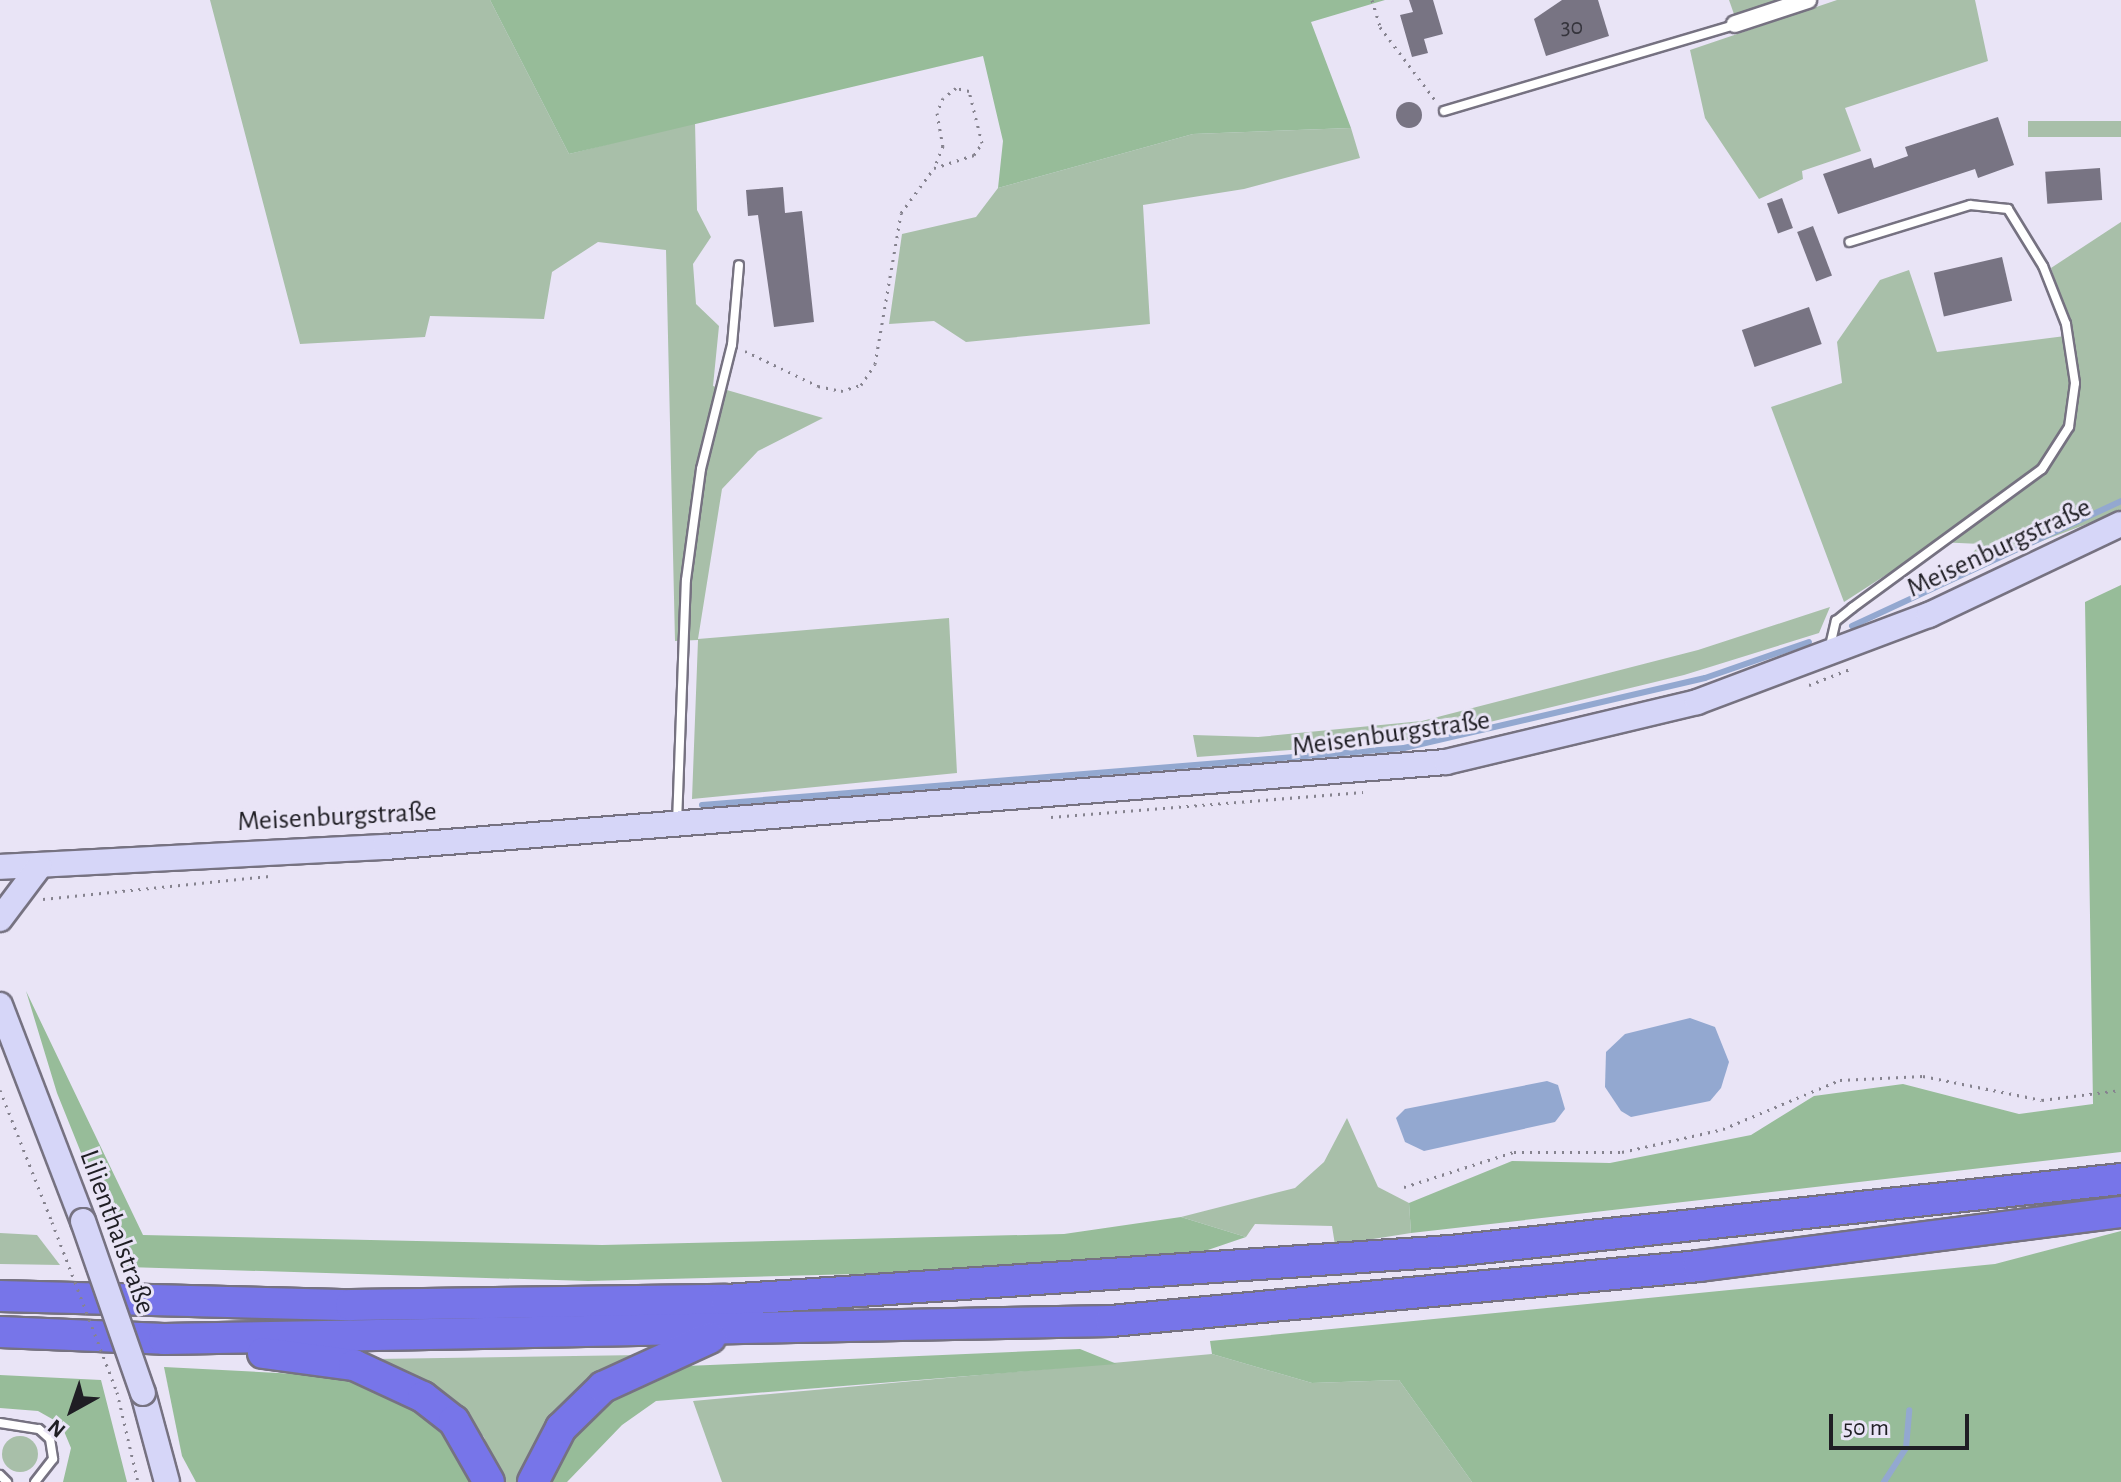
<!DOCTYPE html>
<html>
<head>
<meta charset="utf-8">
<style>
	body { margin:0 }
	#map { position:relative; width:2121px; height:1482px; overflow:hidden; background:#e9e4f6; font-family:"Alegreya Sans",sans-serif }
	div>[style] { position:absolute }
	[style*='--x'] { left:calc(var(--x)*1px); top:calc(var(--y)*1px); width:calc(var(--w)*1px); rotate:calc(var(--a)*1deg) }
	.green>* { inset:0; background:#a8bfa9; transform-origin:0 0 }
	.round { border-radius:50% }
	.forest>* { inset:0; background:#97bc99 }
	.water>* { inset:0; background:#93a8d0 }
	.stream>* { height:6px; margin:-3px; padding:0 3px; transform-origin:3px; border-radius:3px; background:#93a8d0 }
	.building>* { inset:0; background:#787483; transform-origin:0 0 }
	.path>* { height:3px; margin-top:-1.5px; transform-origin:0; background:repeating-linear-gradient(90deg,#86838f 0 2px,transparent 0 8px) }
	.roads { filter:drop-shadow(2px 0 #767281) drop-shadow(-2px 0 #767281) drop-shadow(0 2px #767281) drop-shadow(0 -2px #767281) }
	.lane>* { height:8px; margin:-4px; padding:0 4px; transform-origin:4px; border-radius:4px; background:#fff }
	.street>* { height:16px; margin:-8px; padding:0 8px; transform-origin:8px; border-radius:8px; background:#fff }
	.secondary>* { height:24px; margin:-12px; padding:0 12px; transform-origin:12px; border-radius:12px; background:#d6d6f8 }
	.highway>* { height:30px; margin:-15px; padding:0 15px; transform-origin:15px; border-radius:15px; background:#7775e9 }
	.path-bridge>* { height:3px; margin-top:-1.5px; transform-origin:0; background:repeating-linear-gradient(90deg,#86838f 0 2px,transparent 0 8px) }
	.bridges { filter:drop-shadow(2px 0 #767281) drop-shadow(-2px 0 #767281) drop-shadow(0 2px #767281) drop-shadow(0 -2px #767281) }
	.secondary-bridge>* { height:24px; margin:-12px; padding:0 12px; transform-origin:12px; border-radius:12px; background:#d6d6f8 }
	span { translate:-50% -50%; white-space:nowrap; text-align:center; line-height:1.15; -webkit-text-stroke:6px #e9e4f6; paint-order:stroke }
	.number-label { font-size:24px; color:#35343c }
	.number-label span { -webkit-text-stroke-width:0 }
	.street-label { font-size:28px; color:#1f1e24 }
	.north { position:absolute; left:32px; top:1370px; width:80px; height:80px; -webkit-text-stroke:6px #e9e4f6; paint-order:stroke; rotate:220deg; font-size:22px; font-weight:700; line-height:32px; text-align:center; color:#1f1e24 }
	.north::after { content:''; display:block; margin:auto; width:28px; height:36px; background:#1f1e24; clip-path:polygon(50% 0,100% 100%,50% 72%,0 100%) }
	.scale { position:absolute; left:1829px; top:1414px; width:140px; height:36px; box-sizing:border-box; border:4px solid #1f1e24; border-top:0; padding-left:10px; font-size:24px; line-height:28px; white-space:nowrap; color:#1f1e24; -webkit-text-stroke:6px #e9e4f6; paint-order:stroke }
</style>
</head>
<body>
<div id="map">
	<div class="green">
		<i style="clip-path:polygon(210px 0,490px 0,569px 154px,695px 122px,697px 210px,711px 237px,693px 264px,696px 304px,719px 326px,713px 386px,823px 418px,758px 451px,722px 489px,698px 639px,949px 618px,957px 773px,692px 799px,698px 640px,675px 641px,666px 250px,598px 242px,552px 272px,544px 319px,430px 316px,425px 337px,300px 344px)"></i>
		<i style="clip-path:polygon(1729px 0,1785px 0,1735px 17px)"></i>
		<i style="clip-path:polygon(1837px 0,1975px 0,1988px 61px,1845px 108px,1861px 151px,1802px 171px,1803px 179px,1759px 199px,1705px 118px,1690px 50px)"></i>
		<i style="left:2121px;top:121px;width:16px;height:93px;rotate:90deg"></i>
		<i style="clip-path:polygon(1351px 128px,1360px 158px,1244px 189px,1143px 205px,1150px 324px,966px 342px,934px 321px,889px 324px,902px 234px,976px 217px,998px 188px,1193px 134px)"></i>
		<i style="clip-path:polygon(2121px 222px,2121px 511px,1950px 576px,1981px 544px,1937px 542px,1844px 602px,1771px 407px,1842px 383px,1837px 342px,1880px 280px,1909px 270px,1937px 352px,2073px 335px,2051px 268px)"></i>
		<i style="clip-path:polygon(1830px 607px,1819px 633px,1684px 675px,1411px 741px,1197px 757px,1193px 735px,1258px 737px,1422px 721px,1698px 650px)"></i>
		<i style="clip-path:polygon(1347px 1118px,1378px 1187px,1409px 1203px,1411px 1233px,1335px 1245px,1332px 1226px,1255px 1224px,1246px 1237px,1181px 1217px,1295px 1188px,1324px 1162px)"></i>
		<i style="clip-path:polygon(0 1233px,37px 1235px,60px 1265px,0 1264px)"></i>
		<i style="clip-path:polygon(1212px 1354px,1312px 1383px,1399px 1380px,1472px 1482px,722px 1482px,693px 1401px)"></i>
		<i style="clip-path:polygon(641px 1355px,519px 1482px,500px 1482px,484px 1437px,449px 1399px,375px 1359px)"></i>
		<i class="round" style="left:2px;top:1436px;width:36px;height:36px"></i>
	</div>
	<div class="forest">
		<i style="clip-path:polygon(490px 0,1385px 0,1311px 22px,1351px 128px,1193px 134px,998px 188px,1003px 141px,983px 56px,569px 154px)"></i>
		<i style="clip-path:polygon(2121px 585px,2121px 1152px,1411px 1233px,1409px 1203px,1512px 1161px,1610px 1163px,1751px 1135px,1814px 1096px,1903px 1084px,2019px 1114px,2093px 1104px,2085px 602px)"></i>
		<i style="clip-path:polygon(26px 991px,143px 1235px,602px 1245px,1064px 1234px,1181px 1217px,1246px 1237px,1202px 1252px,969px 1271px,588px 1281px,127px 1267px,57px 1093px)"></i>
		<i style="clip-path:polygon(2121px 1231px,2121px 1482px,1472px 1482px,1399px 1380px,1312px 1383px,1212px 1354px,1210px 1341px,1995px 1264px)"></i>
		<i style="clip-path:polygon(1080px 1349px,1117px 1364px,656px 1401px,622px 1425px,567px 1482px,546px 1482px,594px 1408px,636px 1378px,686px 1366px)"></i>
		<i style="clip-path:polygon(164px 1367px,353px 1377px,417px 1411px,463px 1453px,473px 1482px,196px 1482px,182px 1456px)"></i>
		<i style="clip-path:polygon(0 1375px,101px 1380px,127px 1482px,63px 1482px,71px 1448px,61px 1424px,38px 1411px,0 1408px)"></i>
	</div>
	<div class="water">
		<i style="clip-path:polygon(1690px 1018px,1715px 1027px,1729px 1062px,1721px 1088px,1710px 1101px,1631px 1117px,1621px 1111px,1605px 1087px,1606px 1052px,1625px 1034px)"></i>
		<i style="clip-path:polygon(1547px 1081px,1558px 1085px,1565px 1109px,1555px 1122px,1424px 1151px,1405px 1142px,1396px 1118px,1405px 1109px)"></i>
	</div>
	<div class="stream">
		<i style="--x:1852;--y:626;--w:297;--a:-24.9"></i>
		<i style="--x:702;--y:805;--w:704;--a:-4.64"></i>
		<i style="--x:1404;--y:748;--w:309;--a:-13.1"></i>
		<i style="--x:1705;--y:678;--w:110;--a:-19.1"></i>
		<i style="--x:1884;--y:1482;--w:40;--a:-57.1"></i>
		<i style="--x:1906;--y:1448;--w:38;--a:-85"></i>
	</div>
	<div class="building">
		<i style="clip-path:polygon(1409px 0,1433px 0,1443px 34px,1424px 39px,1428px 53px,1412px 57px,1400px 15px,1413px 12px)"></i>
		<i style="clip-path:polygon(1562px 0,1598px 0,1609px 36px,1546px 56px,1534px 19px)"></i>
		<i class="round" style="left:1396px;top:102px;width:26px;height:26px"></i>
		<i style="clip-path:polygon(1998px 117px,2014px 165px,1978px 178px,1975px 169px,1838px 214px,1823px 174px,1871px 158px,1874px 168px,1908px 156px,1905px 147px)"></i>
		<i style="left:2100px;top:168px;width:32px;height:55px;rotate:86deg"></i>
		<i style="clip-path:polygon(783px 187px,785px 213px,802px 211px,814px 322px,774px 327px,758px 215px,748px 216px,746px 190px)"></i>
		<i style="left:1782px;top:198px;width:32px;height:16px;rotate:70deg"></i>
		<i style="left:1813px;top:226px;width:53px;height:17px;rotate:69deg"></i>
		<i style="left:2002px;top:257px;width:45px;height:70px;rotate:77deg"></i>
		<i style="left:1809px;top:307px;width:39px;height:71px;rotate:71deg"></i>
	</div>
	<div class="path">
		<i style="--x:1372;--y:0;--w:28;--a:73"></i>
		<i style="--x:1380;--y:27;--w:91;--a:53"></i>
		<i style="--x:745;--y:351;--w:81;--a:25.6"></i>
		<i style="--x:818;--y:386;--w:24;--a:12"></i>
		<i style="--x:841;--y:391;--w:21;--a:-17"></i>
		<i style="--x:861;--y:385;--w:25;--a:-56"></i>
		<i style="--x:875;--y:364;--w:153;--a:-80.2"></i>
		<i style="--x:901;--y:213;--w:56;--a:-53.7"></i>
		<i style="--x:934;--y:168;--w:42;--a:-18"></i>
		<i style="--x:974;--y:155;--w:14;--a:-56"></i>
		<i style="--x:982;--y:143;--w:54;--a:-104"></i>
		<i style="--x:969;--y:91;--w:13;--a:-167"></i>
		<i style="--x:956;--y:88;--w:16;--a:142"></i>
		<i style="--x:943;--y:98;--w:16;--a:112"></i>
		<i style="--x:937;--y:113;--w:34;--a:80"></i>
		<i style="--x:943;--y:146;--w:24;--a:112"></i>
		<i style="--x:1809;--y:685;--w:44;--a:-21.3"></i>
		<i style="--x:1051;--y:817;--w:313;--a:-4.6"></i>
		<i style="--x:43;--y:899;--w:228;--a:-5.8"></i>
		<i style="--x:0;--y:1090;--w:142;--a:68.5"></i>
		<i style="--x:1404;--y:1187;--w:115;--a:-17.7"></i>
		<i style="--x:1514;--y:1152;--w:108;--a:0"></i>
		<i style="--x:1622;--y:1152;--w:104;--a:-12.8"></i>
		<i style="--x:1723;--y:1129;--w:127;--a:-22.7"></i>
		<i style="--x:1840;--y:1080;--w:83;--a:-2.8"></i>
		<i style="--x:1923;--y:1076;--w:121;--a:11.4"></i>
		<i style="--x:2042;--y:1100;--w:80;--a:-7.2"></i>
		<i style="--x:117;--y:1392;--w:92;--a:76.9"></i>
	</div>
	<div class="roads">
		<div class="lane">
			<i style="--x:1444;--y:111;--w:303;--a:-16.5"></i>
			<i style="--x:1830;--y:646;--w:26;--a:-77"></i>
			<i style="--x:1836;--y:621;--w:21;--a:-39"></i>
			<i style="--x:1852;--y:608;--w:235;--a:-36.2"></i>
			<i style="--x:2042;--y:469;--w:50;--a:-57.3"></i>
			<i style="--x:2069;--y:427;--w:44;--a:-82.2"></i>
			<i style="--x:2075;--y:383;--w:60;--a:-98.7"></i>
			<i style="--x:2066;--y:324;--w:62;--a:-111.6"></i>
			<i style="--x:2043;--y:266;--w:67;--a:-121.6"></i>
			<i style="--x:2008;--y:209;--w:38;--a:-174"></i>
			<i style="--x:1970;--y:205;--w:126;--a:162.9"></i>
			<i style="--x:677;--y:823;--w:243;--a:-87.9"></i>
			<i style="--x:686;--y:580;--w:112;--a:-82.3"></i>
			<i style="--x:701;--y:469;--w:128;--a:-76"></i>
			<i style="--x:732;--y:345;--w:80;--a:-85"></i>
			<i style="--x:0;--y:1423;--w:39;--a:9"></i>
			<i style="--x:39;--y:1429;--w:15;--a:42"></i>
			<i style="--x:50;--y:1439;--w:20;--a:81"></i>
			<i style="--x:53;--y:1459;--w:29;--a:128"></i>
			<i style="--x:0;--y:1475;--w:10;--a:45"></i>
		</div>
		<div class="street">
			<i style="--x:1735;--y:24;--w:77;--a:-18.2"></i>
		</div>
		<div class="secondary">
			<i style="--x:0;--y:867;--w:386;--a:-3"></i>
			<i style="--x:385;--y:847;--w:1064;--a:-4.58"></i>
			<i style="--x:1446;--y:762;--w:258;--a:-13.4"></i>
			<i style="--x:1697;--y:702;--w:248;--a:-20.6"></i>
			<i style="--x:1929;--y:615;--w:212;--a:-25.4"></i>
			<i style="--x:0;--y:919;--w:65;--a:-53.1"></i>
			<i style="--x:0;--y:1005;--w:231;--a:69"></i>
			<i style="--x:143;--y:1393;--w:92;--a:74.9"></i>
		</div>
		<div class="highway">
			<i style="--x:0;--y:1296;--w:351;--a:1.5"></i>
			<i style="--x:351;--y:1305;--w:375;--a:-0.8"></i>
			<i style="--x:726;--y:1300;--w:727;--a:-3.87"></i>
			<i style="--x:1451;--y:1251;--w:674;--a:-6.13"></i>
			<i style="--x:0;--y:1332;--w:164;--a:2.4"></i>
			<i style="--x:164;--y:1339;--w:947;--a:-1.09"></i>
			<i style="--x:1111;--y:1321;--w:591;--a:-5.34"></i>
			<i style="--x:1699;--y:1266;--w:425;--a:-7.3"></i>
			<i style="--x:263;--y:1353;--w:92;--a:7.5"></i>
			<i style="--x:354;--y:1365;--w:76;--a:24.9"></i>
			<i style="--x:423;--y:1397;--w:39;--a:38"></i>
			<i style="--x:454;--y:1421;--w:70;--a:60.2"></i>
			<i style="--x:533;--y:1482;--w:61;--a:-62.6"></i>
			<i style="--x:561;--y:1428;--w:59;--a:-44.3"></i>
			<i style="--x:603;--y:1387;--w:118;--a:-24.6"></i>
		</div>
	</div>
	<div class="path-bridge">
		<i style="--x:52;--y:1222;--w:182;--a:69.1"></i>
	</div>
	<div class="bridges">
		<div class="secondary-bridge">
			<i style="--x:83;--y:1221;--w:182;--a:70.8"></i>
		</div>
	</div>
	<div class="number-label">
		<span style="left:1572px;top:28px">30</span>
	</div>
	<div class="street-label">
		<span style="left:1999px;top:548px;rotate:-25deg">Meisenburgstraße</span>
		<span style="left:1391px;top:734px;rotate:-8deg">Meisenburgstraße</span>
		<span style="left:337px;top:817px;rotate:-3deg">Meisenburgstraße</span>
		<span style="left:117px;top:1232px;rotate:70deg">Lilienthalstraße</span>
	</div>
	<div class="north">N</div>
	<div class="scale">50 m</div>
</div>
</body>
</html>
